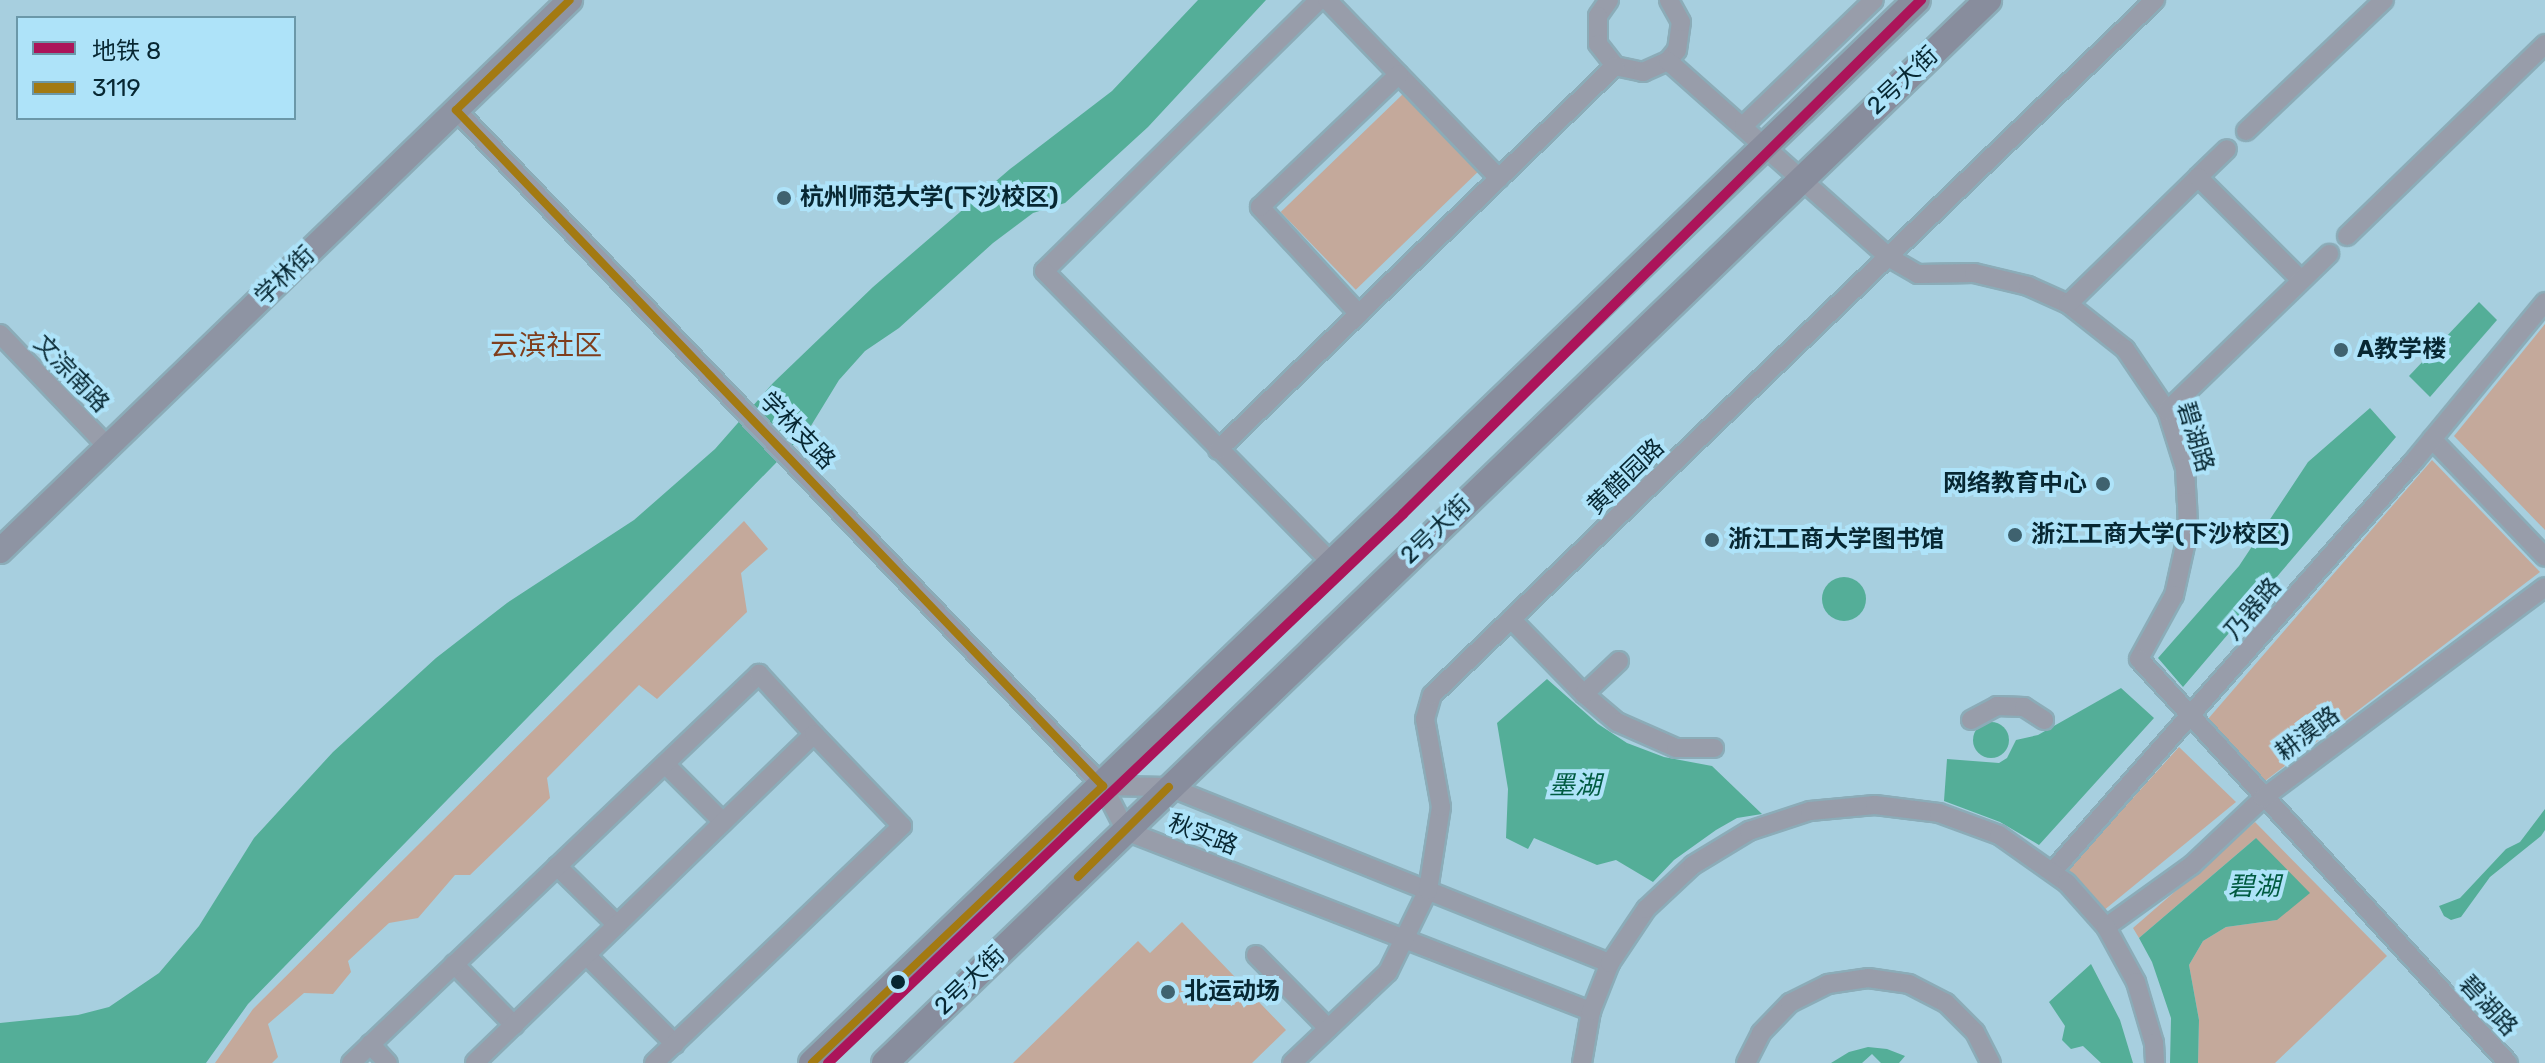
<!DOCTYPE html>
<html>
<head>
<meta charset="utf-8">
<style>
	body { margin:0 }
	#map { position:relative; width:2545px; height:1063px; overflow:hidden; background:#a7cfdf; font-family:Rubik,"Noto Sans SC",sans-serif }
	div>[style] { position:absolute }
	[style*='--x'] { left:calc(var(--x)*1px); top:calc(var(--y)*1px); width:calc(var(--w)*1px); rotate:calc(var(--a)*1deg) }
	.green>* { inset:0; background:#c4a99b; transform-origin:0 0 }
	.water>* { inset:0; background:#54ae98 }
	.round { border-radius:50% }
	.roads { filter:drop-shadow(2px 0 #8bacb8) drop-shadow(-2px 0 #8bacb8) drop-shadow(0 2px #8bacb8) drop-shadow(0 -2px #8bacb8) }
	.street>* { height:18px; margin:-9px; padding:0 9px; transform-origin:9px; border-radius:9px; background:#989daa }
	.secondary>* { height:24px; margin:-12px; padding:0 12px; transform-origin:12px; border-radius:12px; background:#8e94a3 }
	.primary>* { height:26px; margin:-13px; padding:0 13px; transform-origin:13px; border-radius:13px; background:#888d9d }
	.bus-1>* { height:8px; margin:-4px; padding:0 4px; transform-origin:4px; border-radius:4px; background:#a37a12 }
	.metro-1>* { height:10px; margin:-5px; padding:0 5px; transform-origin:5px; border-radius:5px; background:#ac145a }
	.dots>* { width:22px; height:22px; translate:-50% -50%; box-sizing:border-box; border:4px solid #aee3f9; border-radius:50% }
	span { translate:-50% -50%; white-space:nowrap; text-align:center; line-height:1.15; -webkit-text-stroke:8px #aee3f9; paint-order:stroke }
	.street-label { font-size:24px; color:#072732 }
	.poi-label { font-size:24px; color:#072732; font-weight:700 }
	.left { translate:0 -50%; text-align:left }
	.right { translate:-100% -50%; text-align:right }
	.water-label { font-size:26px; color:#005b41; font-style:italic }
	.quarter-label { font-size:28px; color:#7f3e1d }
	.legend { position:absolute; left:16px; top:16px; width:280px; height:104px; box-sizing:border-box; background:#aee3f9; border:2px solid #6b98a9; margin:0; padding:10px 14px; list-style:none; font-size:24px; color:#072732 }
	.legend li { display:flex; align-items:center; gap:16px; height:40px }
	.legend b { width:40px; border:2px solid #6b98a9 }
</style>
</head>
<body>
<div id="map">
	<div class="green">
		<i style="left:1403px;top:94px;width:108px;height:170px;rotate:46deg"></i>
		<i style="clip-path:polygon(2545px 324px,2545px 530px,2454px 436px)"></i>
		<i style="clip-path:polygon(2432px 460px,2540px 572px,2265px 781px,2208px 719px)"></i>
		<i style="clip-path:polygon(744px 521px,768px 549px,741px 573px,747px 612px,657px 699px,639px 685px,547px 778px,550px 798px,470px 875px,455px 875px,418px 918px,389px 923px,348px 961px,351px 972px,333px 994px,304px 993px,268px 1024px,278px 1057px,272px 1063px,215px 1063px,253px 1009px)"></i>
		<i style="clip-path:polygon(2179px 747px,2236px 802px,2103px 911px,2066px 872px)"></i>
		<i style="clip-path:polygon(2255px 822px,2387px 956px,2275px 1063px,2198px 1063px,2199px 1020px,2189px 965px,2203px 941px,2226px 927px,2277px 920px,2256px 838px,2139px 938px,2133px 928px)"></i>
		<i style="clip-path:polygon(1182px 922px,1286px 1030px,1252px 1063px,1013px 1063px,1138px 941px,1150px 953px)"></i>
	</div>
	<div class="water">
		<i style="clip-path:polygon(1198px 0,1266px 0,1148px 127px,1065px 203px,1033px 213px,993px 243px,899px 328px,865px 351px,839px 380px,809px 429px,248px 1004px,206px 1063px,0 1063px,0 1023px,78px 1015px,109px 1007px,159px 973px,199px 926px,254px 838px,333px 752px,436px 658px,507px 603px,634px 520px,715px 449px,773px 383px,873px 287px,1010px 169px,1112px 91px)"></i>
		<i style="clip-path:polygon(2479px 302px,2497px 320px,2430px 397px,2409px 376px)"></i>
		<i style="clip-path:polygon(2370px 408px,2396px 437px,2183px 687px,2158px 658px,2239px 566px,2308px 462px)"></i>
		<i class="round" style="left:1822px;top:577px;width:44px;height:44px"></i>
		<i style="clip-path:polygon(1547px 679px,1598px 724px,1627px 743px,1664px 757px,1712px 766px,1762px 814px,1737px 818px,1716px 830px,1674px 860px,1653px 882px,1616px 860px,1597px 865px,1534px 838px,1528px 849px,1506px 838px,1508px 789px,1497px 723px)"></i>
		<i style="clip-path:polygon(2121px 688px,2154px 718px,2039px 845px,2000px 822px,1944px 801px,1947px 759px,1999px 763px,2007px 758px,2016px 740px,2038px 735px)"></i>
		<i class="round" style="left:1973px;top:722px;width:36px;height:36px"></i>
		<i style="clip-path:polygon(2545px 809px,2545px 830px,2541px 836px,2490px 877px,2461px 917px,2451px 920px,2444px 916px,2439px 906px,2460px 898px,2506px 849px,2520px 842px)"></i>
		<i style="clip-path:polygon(2256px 838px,2310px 893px,2277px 920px,2226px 927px,2203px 941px,2189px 965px,2199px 1020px,2198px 1063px,2170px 1063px,2171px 1018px,2152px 962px,2139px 938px)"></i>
		<i style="clip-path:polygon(2091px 964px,2120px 1020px,2133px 1063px,2101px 1063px,2083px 1046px,2071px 1049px,2062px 1040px,2065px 1026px,2049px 1002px)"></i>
		<i style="clip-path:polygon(1868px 1047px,1887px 1049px,1905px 1056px,1899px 1063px,1881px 1063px,1872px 1054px,1862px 1063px,1831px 1063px,1849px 1052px)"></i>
	</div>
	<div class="roads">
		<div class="street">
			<i style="--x:1319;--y:0;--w:386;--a:135.4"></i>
			<i style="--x:1044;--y:271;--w:412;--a:45.4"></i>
			<i style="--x:1327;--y:0;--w:248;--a:46"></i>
			<i style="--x:1609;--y:0;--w:19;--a:125"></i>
			<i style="--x:1598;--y:16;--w:28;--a:90"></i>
			<i style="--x:1598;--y:44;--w:28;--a:52"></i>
			<i style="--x:1615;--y:66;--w:29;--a:12"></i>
			<i style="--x:1643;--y:72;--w:27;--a:-24"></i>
			<i style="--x:1668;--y:61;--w:14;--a:-51"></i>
			<i style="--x:1677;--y:50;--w:28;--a:-82"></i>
			<i style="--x:1681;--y:22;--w:25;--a:-119"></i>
			<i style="--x:1668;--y:61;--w:297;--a:41.6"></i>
			<i style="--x:1890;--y:258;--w:32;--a:30"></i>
			<i style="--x:1918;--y:274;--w:56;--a:-1"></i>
			<i style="--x:1974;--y:273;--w:56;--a:13.5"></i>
			<i style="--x:2028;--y:286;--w:44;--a:24.2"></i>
			<i style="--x:2068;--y:304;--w:73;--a:38.3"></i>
			<i style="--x:2125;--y:349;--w:75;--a:55.9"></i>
			<i style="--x:2167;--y:411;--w:60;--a:72.5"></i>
			<i style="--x:2185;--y:468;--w:34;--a:87"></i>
			<i style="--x:2187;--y:502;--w:30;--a:88"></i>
			<i style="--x:2188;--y:532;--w:65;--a:102.5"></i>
			<i style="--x:2174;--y:595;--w:73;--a:118.7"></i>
			<i style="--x:2139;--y:659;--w:547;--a:47.59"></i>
			<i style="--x:456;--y:110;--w:936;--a:46.26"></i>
			<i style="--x:1103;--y:786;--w:51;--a:62.9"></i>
			<i style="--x:1126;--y:831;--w:499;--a:21.2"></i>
			<i style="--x:1744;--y:125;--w:180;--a:-43.9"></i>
			<i style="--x:2246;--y:131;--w:190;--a:-43.5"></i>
			<i style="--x:2198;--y:177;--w:40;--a:-44"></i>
			<i style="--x:2347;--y:236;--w:276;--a:-44.1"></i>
			<i style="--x:2068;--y:304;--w:182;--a:-44.3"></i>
			<i style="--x:2198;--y:177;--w:146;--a:45"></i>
			<i style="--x:1359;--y:314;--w:146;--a:-132.8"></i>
			<i style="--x:1260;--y:207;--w:192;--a:-43.7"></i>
			<i style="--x:0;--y:334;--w:156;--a:46.3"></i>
			<i style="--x:2167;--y:411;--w:226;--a:-44.1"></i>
			<i style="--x:2432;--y:439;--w:163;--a:46.2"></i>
			<i style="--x:1218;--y:450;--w:552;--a:-44.05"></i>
			<i style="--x:1511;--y:619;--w:105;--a:45.8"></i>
			<i style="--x:1584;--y:694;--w:43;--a:40.3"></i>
			<i style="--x:1617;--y:722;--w:64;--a:23.8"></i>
			<i style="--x:1676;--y:748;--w:38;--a:0"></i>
			<i style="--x:1584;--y:694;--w:48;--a:-43.3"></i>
			<i style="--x:1971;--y:720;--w:30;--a:-28"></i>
			<i style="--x:1997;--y:706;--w:27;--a:2"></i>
			<i style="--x:2024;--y:707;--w:24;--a:33"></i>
			<i style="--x:665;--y:764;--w:82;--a:45"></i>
			<i style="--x:1103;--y:786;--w:66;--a:0.9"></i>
			<i style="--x:1169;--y:787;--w:475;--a:21.8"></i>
			<i style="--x:557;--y:866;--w:84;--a:44.5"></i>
			<i style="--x:2053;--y:871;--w:546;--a:-48.64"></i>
			<i style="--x:2414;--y:461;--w:206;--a:-50.5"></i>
			<i style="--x:2106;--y:927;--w:106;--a:-35.8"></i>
			<i style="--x:2192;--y:865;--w:98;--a:-43.3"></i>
			<i style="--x:2263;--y:798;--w:352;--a:-36.8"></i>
			<i style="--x:586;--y:955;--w:126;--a:45"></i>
			<i style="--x:1256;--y:955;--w:103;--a:45.4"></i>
			<i style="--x:454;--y:964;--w:86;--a:45.5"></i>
			<i style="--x:370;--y:1044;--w:26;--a:47"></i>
			<i style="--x:351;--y:1063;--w:564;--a:-43.63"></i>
			<i style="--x:759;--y:674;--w:81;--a:47.5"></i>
			<i style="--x:814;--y:734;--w:472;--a:135.9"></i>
			<i style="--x:654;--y:1063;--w:343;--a:-43.7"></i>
			<i style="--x:902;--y:826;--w:127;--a:-133.7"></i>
			<i style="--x:1292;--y:1063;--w:132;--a:-43.5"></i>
			<i style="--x:1388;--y:972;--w:91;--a:-64"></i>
			<i style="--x:1428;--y:890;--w:84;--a:-81.1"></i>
			<i style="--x:1441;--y:807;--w:89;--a:-100.3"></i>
			<i style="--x:1425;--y:719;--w:25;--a:-74"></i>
			<i style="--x:1432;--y:695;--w:1003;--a:-43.87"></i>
			<i style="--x:1582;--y:1063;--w:53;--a:-80.2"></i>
			<i style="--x:1591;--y:1011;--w:52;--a:-68.4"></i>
			<i style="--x:1610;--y:963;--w:65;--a:-56.3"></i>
			<i style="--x:1646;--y:909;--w:64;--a:-43.1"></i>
			<i style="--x:1693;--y:865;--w:66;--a:-31.3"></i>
			<i style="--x:1749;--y:831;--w:64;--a:-18.2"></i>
			<i style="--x:1810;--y:811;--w:65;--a:-5.3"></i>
			<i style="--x:1875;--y:805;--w:64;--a:7.1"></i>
			<i style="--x:1939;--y:813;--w:64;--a:20.1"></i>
			<i style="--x:1999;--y:835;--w:83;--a:35.2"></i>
			<i style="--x:2067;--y:883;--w:59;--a:48.4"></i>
			<i style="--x:2106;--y:927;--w:63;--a:61.4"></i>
			<i style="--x:2136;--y:982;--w:64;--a:73.6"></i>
			<i style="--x:2154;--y:1043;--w:20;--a:87"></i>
			<i style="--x:1746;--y:1063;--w:34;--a:-63"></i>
			<i style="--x:1761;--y:1033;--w:42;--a:-46"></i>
			<i style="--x:1790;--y:1003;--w:42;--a:-26.6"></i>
			<i style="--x:1828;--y:984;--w:40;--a:-8.5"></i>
			<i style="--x:1868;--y:978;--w:41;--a:8.3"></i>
			<i style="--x:1909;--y:984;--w:42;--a:27.2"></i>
			<i style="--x:1946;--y:1003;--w:41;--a:45"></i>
			<i style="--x:1975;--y:1032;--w:35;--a:63"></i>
		</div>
		<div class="secondary">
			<i style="--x:0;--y:551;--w:793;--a:-44.03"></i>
		</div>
		<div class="primary">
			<i style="--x:812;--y:1063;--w:1533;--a:-43.89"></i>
			<i style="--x:885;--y:1063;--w:1532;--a:-43.94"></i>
		</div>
	</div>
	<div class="bus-1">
		<i style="--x:456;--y:110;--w:936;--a:46.26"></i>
		<i style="--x:456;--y:110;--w:158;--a:-44"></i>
		<i style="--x:1078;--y:877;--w:128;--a:-44.7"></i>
		<i style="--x:812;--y:1063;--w:402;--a:-43.6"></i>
	</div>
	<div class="metro-1">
		<i style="--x:828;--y:1063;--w:795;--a:-43.67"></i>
		<i style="--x:1403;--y:514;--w:730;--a:-44.78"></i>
	</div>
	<div class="dots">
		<i style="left:784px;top:198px;background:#3f626f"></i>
		<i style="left:2341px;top:350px;background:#3f626f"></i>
		<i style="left:2103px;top:484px;background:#3f626f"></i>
		<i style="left:2015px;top:535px;background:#3f626f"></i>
		<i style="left:1712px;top:540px;background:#3f626f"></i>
		<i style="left:898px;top:982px;background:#072732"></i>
		<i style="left:1168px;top:992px;background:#3f626f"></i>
	</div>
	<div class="street-label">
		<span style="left:1903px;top:81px;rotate:-43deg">2号大街</span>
		<span style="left:285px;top:276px;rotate:-44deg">学林街</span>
		<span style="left:71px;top:374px;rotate:46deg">文淙南路</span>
		<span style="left:797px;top:431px;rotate:46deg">学林支路</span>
		<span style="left:2195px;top:437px;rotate:73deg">碧湖路</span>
		<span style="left:1626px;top:477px;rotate:-44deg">黄醋园路</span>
		<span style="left:1436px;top:530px;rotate:-44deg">2号大街</span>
		<span style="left:2253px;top:609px;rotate:-49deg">乃器路</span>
		<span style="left:2308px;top:734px;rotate:-37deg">耕漠路</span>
		<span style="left:1203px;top:835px;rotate:21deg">秋实路</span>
		<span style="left:970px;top:981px;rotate:-44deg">2号大街</span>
		<span style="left:2488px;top:1006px;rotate:47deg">碧湖路</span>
	</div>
	<div class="poi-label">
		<span class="left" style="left:800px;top:198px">杭州师范大学(下沙校区)</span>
		<span class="left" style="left:2357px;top:350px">A教学楼</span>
		<span class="right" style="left:2087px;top:484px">网络教育中心</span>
		<span class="left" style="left:2031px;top:535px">浙江工商大学(下沙校区)</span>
		<span class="left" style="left:1728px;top:540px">浙江工商大学图书馆</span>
		<span class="left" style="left:1184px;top:992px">北运动场</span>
	</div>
	<div class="water-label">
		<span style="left:1575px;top:786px">墨湖</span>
		<span style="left:2254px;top:887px">碧湖</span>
	</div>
	<div class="quarter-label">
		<span style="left:546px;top:346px">云滨社区</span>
	</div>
	<ul class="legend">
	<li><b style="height:10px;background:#ac145a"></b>地铁 8</li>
	<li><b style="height:10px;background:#a37a12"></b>3119</li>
	</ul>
</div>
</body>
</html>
